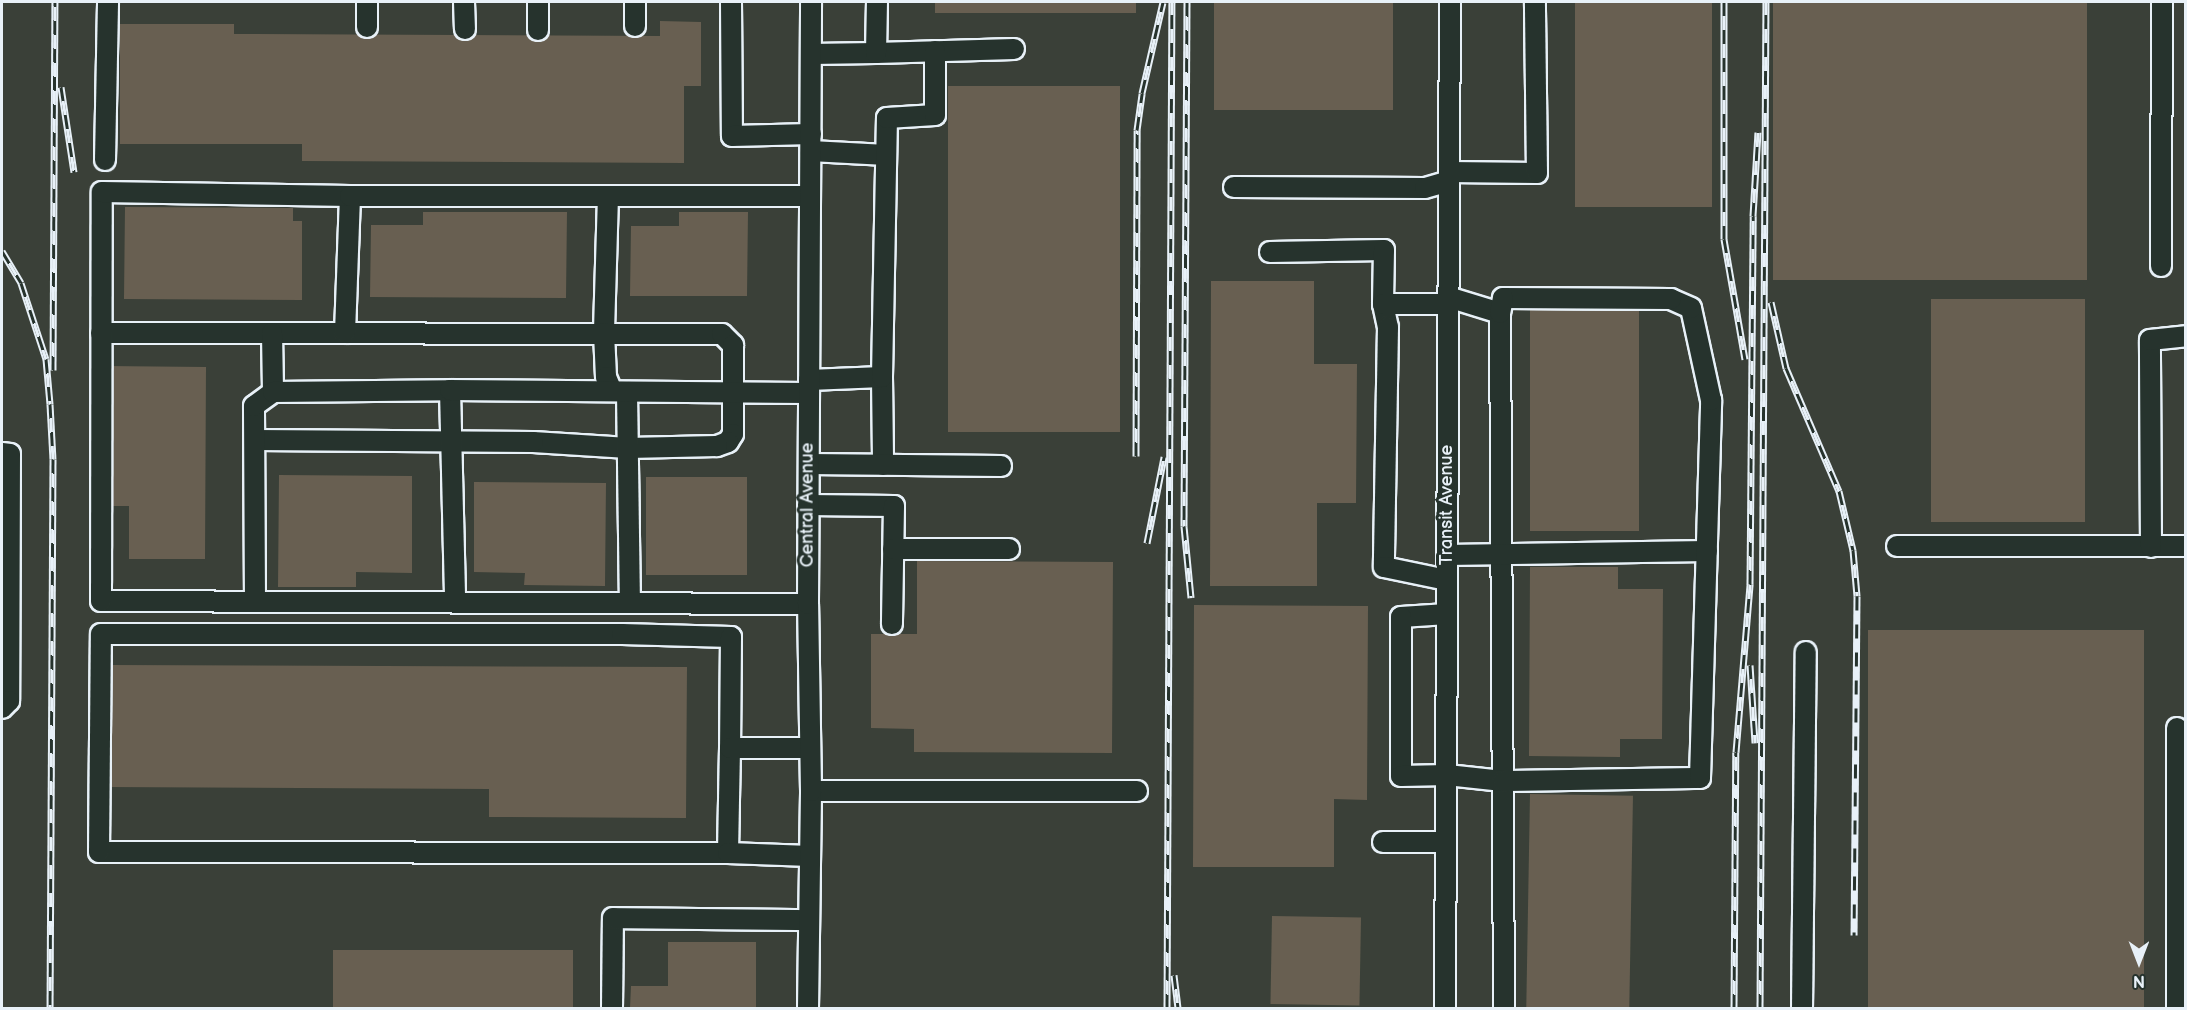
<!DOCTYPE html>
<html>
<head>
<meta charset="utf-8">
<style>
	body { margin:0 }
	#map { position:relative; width:2187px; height:1010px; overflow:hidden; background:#26332d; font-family:"Balsamiq Sans",sans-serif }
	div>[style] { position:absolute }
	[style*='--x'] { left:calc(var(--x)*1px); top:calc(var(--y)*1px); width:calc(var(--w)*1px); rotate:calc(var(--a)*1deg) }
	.built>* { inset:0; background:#3a4038; transform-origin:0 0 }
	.building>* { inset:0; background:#685f51; transform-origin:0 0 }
	.roads { filter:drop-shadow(2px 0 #e8f1f8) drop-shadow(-2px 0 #e8f1f8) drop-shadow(0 2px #e8f1f8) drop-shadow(0 -2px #e8f1f8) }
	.minor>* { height:20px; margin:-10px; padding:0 10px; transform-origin:10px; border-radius:10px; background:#26332d }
	.rail>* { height:7px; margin-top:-3.5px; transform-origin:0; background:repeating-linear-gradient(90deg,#26332d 0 14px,#e8f1f8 0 28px); box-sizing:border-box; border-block:2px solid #e8f1f8 }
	span { translate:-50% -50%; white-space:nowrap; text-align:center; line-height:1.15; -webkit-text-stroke:6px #26332d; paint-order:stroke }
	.street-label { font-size:18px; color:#e8f1f8 }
	.frame { position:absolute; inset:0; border:3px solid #e8f1f8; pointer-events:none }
	.north { position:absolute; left:2109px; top:932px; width:60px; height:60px; -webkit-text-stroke:4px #26332d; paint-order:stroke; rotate:180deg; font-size:16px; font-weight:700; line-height:24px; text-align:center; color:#e8f1f8 }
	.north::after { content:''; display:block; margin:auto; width:21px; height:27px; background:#e8f1f8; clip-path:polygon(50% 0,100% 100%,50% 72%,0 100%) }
</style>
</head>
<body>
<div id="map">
	<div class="built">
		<i style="left:2px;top:2px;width:2183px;height:1006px"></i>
	</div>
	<div class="building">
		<i style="left:935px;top:2px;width:201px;height:11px"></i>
		<i style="left:1214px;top:2px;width:179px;height:108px"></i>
		<i style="left:1575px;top:2px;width:137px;height:205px"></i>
		<i style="left:1773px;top:2px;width:314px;height:278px"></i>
		<i style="clip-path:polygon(660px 21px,701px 22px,701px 86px,684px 86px,684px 163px,302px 161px,302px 144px,120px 144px,120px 24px,234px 24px,234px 34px,660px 36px)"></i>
		<i style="left:948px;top:86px;width:172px;height:346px"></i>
		<i style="clip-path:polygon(125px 207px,293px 208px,293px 221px,302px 221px,302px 300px,124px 299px)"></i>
		<i style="clip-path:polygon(423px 212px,567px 212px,566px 298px,370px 297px,371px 225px,423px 225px)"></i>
		<i style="clip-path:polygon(679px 212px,748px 212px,747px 296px,630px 296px,631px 226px,679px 226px)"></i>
		<i style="clip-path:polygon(1211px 281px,1314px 281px,1314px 364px,1357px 364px,1356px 503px,1317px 503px,1317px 586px,1210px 586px)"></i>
		<i style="left:1931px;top:299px;width:154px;height:223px"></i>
		<i style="left:1530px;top:308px;width:109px;height:223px"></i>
		<i style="clip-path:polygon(105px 366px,206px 367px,205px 559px,129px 559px,129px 506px,105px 506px)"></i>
		<i style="clip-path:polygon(279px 475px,412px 476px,412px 573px,356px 572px,356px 587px,278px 587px)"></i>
		<i style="left:646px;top:477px;width:101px;height:98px"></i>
		<i style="clip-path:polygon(474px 482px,606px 483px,605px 586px,524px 585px,525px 573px,474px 572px)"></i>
		<i style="clip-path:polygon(917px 561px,1113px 562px,1112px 753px,914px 752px,914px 729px,871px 728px,871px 634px,917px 634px)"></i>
		<i style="clip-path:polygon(1530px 567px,1618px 567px,1618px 589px,1663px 589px,1662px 739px,1620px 739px,1620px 757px,1529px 756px)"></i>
		<i style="clip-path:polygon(1194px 605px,1368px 606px,1367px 800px,1334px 799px,1334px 867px,1193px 867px)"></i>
		<i style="left:1868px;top:630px;width:276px;height:378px"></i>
		<i style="clip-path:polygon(107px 665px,687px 667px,686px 818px,489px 817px,489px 789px,106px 787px)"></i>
		<i style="left:1530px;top:794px;width:103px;height:214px;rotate:1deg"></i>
		<i style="left:1272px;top:916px;width:89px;height:88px;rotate:1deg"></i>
		<i style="clip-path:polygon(668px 942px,756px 942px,756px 1008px,630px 1008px,631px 986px,668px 986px)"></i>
		<i style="left:333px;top:950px;width:240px;height:58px"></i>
	</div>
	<div class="roads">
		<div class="minor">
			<i style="--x:367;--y:2;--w:25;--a:90"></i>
			<i style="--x:464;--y:2;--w:27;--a:88"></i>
			<i style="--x:538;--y:2;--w:28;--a:90"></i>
			<i style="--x:731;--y:2;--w:134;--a:89.6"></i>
			<i style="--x:732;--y:136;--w:79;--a:-1.5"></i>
			<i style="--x:635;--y:26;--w:24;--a:-90"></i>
			<i style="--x:876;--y:53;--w:138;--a:-1.7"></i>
			<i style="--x:811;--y:54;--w:65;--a:-0.9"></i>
			<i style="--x:876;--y:53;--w:51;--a:-88.9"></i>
			<i style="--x:811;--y:151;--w:75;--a:3.1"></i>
			<i style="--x:105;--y:160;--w:158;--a:-88.9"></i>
			<i style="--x:1449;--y:172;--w:88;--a:0.7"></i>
			<i style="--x:1537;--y:173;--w:171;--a:-90.7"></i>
			<i style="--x:1234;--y:187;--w:191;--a:0.3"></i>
			<i style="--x:1425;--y:188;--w:25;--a:-16"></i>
			<i style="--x:608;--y:196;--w:137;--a:91.7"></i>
			<i style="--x:604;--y:333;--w:44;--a:87.4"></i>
			<i style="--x:606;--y:377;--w:15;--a:67"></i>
			<i style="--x:1270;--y:252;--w:114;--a:-1"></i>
			<i style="--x:1384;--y:250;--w:54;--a:91.1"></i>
			<i style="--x:1383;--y:304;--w:24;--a:78"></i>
			<i style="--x:1388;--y:327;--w:240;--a:91"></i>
			<i style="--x:1384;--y:567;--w:64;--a:11.7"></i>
			<i style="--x:2161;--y:266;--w:264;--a:-89.8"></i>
			<i style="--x:1448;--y:297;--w:54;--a:17.1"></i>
			<i style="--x:1500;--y:313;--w:695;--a:89.67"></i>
			<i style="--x:1383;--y:304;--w:65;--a:0"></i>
			<i style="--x:101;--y:333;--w:621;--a:0.09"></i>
			<i style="--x:722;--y:334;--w:16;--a:45"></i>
			<i style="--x:733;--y:345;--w:89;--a:90"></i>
			<i style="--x:733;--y:434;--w:9;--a:122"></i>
			<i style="--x:728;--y:442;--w:12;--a:160"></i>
			<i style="--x:717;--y:446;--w:89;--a:178.7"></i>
			<i style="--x:628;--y:448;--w:95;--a:-176.4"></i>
			<i style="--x:533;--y:442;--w:278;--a:-179.6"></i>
			<i style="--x:272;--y:333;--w:59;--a:89"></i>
			<i style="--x:345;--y:333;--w:137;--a:-87.9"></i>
			<i style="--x:882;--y:377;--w:88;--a:89.3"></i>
			<i style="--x:809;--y:380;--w:73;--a:-2.4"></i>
			<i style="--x:882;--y:377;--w:259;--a:-88.9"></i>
			<i style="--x:887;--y:118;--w:48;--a:-3.6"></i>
			<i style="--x:935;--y:115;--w:64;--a:-90"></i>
			<i style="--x:450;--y:390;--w:212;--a:88.6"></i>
			<i style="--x:627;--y:392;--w:211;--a:89.2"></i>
			<i style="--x:2;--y:453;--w:8;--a:7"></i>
			<i style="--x:10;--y:454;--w:247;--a:90.2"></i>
			<i style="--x:9;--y:701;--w:10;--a:135"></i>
			<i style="--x:809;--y:464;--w:192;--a:0.6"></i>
			<i style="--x:808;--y:505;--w:86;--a:0.7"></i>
			<i style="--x:894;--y:506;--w:118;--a:91"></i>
			<i style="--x:1897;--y:546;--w:289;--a:0"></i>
			<i style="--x:2151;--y:547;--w:207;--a:-90.3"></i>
			<i style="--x:2150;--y:340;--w:36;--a:-6"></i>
			<i style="--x:893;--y:549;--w:116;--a:0"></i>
			<i style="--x:1447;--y:555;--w:260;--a:-0.9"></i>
			<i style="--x:255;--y:601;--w:195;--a:-90.3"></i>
			<i style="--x:254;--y:406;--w:24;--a:-36"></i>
			<i style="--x:273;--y:392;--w:177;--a:-0.6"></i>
			<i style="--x:450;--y:390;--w:358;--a:0.5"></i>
			<i style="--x:808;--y:604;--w:707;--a:-179.76"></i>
			<i style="--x:101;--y:601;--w:409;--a:-89.9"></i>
			<i style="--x:102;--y:192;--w:248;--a:0.9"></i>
			<i style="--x:350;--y:196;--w:460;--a:0"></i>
			<i style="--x:1447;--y:614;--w:46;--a:176.3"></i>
			<i style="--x:1401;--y:617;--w:159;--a:90"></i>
			<i style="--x:1401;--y:776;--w:46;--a:-1.2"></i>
			<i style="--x:1447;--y:775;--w:56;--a:6.1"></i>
			<i style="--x:1503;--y:781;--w:197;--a:-0.9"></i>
			<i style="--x:1700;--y:778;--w:378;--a:-88.3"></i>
			<i style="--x:1711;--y:400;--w:94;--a:-102.3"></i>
			<i style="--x:1691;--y:308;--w:22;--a:-156"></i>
			<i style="--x:1671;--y:299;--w:168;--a:-179.7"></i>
			<i style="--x:1503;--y:298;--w:15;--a:101"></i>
			<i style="--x:2177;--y:728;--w:280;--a:90"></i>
			<i style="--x:730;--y:748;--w:105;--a:91.1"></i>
			<i style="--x:728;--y:853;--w:629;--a:-179.91"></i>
			<i style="--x:99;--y:852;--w:218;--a:-89.5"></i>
			<i style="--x:101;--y:634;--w:521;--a:0"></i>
			<i style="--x:622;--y:634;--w:109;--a:1.6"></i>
			<i style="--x:731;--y:637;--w:111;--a:90.5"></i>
			<i style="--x:730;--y:748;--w:80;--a:0"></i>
			<i style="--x:811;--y:791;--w:326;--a:0"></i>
			<i style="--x:1383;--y:842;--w:63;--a:0"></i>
			<i style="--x:728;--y:853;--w:82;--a:2.1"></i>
			<i style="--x:612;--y:1008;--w:90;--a:-89.4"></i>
			<i style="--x:613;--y:918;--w:196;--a:0.6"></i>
			<i style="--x:808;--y:1008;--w:217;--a:-89.2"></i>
			<i style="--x:811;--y:791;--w:187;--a:-90.9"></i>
			<i style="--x:808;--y:604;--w:602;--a:-89.71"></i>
			<i style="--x:1445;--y:1008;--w:1006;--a:-89.72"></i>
			<i style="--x:1802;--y:1008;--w:356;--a:-89.4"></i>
		</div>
	</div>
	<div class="rail">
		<i style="--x:1187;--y:2;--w:524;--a:90.33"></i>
		<i style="--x:1184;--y:526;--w:72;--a:84.4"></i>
		<i style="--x:1724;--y:2;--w:237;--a:90"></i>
		<i style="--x:1724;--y:239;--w:122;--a:80.1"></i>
		<i style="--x:61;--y:87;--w:86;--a:81.3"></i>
		<i style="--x:2;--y:251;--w:37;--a:59"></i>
		<i style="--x:21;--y:283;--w:80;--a:71.8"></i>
		<i style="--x:46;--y:359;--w:45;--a:84.9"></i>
		<i style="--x:50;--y:404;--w:55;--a:86.9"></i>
		<i style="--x:53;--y:459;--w:549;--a:90.31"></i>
		<i style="--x:1771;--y:302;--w:68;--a:77.2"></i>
		<i style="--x:1786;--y:368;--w:134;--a:66.7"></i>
		<i style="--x:1839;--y:491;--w:61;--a:76.7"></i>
		<i style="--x:1853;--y:550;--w:46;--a:85"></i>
		<i style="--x:1857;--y:596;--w:339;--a:90.5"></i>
		<i style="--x:53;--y:370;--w:368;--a:-89.7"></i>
		<i style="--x:1136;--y:456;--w:326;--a:-89.8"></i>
		<i style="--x:1137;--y:130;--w:37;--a:-82"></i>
		<i style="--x:1142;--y:93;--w:93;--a:-77"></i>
		<i style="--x:1147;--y:543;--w:88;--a:-78.8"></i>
		<i style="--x:1750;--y:665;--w:78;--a:86.3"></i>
		<i style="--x:1174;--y:975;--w:33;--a:83"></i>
		<i style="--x:1167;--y:1008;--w:1006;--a:-89.72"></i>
		<i style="--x:1734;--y:1008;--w:256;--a:-89.6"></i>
		<i style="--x:1736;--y:752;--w:169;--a:-85.2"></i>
		<i style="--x:1750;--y:584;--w:368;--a:-89.5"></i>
		<i style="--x:1753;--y:216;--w:84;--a:-86.6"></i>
		<i style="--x:1760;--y:1008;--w:1006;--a:-89.66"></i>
	</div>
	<div class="street-label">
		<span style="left:808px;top:505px;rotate:-90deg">Central Avenue</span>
		<span style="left:1447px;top:505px;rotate:-90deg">Transit Avenue</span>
	</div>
	<div class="frame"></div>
	<div class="north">N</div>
</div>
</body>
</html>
